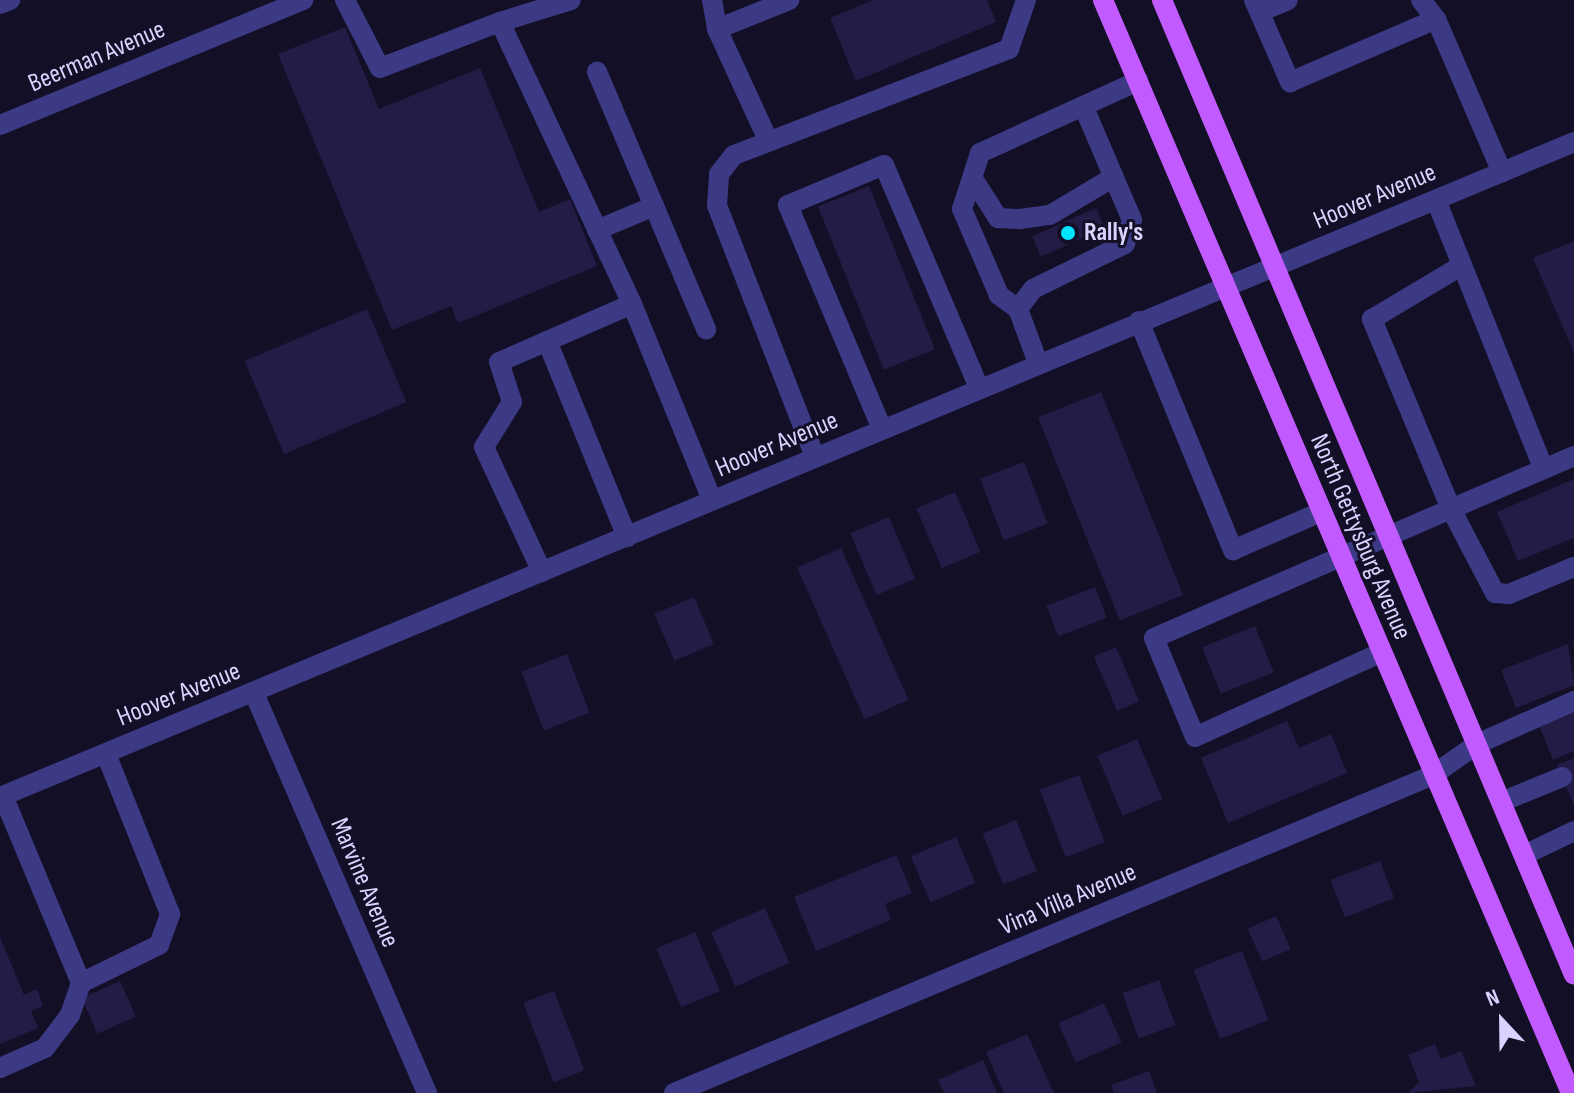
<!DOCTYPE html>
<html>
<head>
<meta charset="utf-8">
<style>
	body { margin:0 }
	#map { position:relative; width:1574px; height:1093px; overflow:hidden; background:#130f26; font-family:"Sofia Sans Condensed",sans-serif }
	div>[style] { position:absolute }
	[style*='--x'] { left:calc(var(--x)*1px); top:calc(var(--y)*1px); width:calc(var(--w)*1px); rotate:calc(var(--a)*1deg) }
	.building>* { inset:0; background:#241b47; transform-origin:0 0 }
	.minor>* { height:20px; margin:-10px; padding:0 10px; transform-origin:10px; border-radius:10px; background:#3d3a85 }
	.major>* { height:20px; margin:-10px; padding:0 10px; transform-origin:10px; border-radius:10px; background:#c25bff }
	.dots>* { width:22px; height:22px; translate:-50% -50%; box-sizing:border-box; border:4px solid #130f26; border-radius:50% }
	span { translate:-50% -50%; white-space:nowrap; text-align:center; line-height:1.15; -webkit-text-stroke:6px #130f26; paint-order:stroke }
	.street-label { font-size:26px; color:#d9d4ff }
	.poi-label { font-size:26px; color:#d9d4ff; font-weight:700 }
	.left { translate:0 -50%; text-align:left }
	.north { position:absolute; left:1462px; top:981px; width:80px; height:80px; -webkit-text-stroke:6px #130f26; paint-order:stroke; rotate:338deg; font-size:22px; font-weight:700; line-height:32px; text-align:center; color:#d9d4ff }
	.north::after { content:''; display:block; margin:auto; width:28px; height:36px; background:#d9d4ff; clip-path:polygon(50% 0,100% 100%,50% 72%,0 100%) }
</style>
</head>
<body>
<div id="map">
	<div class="building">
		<i style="clip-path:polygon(873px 0,987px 0,996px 22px,856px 81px,830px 18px)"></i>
		<i style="clip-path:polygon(345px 27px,379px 109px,480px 68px,539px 212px,570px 199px,597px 266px,458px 323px,451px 306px,392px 330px,278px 54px)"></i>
		<i style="left:869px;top:186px;width:176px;height:55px;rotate:68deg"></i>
		<i style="left:1096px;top:208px;width:22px;height:70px;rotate:66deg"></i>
		<i style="clip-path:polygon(1574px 241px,1574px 353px,1533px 258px)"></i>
		<i style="left:367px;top:309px;width:101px;height:133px;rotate:67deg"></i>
		<i style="left:1101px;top:392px;width:219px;height:68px;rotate:68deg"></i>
		<i style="left:1024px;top:462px;width:66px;height:47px;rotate:69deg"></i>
		<i style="clip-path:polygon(1574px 479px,1574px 538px,1518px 561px,1497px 512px)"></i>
		<i style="left:955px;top:492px;width:65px;height:42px;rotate:67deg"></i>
		<i style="left:889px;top:517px;width:67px;height:42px;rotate:67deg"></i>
		<i style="left:841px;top:548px;width:166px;height:48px;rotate:66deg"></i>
		<i style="left:1095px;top:587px;width:33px;height:52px;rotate:69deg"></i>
		<i style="left:694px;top:597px;width:51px;height:43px;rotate:67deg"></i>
		<i style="left:1255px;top:626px;width:50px;height:57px;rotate:68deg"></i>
		<i style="clip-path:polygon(1568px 644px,1574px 685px,1516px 708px,1501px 670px)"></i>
		<i style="left:1116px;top:647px;width:59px;height:24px;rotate:67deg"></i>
		<i style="left:567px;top:654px;width:63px;height:49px;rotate:69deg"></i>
		<i style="clip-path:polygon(1574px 710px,1574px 751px,1553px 760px,1539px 725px)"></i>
		<i style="clip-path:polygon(1287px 721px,1299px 748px,1331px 734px,1347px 773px,1228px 823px,1201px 758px)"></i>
		<i style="left:1137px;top:739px;width:65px;height:43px;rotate:67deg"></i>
		<i style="clip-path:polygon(1574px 758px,1574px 805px,1557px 765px)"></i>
		<i style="left:1079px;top:775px;width:72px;height:42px;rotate:69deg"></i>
		<i style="left:1016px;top:820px;width:55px;height:36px;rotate:68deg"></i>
		<i style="left:956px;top:837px;width:50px;height:49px;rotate:67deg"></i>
		<i style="clip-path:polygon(896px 855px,912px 893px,885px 904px,891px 920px,816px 951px,794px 897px)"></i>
		<i style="left:1380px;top:861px;width:40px;height:53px;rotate:69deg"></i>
		<i style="left:765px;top:908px;width:60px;height:59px;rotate:66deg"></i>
		<i style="left:1276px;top:916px;width:36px;height:31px;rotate:66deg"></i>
		<i style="left:695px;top:932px;width:64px;height:42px;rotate:67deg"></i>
		<i style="clip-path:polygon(0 937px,24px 995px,37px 989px,43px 1006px,31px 1011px,38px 1028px,0 1044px)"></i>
		<i style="left:1242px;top:951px;width:74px;height:52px;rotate:69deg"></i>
		<i style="left:1159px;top:980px;width:48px;height:39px;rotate:70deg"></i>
		<i style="left:120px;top:981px;width:39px;height:42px;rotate:66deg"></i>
		<i style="left:554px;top:991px;width:85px;height:33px;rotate:69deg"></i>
		<i style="left:1104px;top:1003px;width:43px;height:50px;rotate:66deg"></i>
		<i style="clip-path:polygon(1027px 1034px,1054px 1093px,1004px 1093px,986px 1052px)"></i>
		<i style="clip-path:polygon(1435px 1044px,1441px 1059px,1461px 1051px,1476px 1086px,1408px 1093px,1419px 1082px,1408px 1055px)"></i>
		<i style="clip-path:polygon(983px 1060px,997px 1093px,944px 1093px,938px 1080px)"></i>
		<i style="clip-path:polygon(1149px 1071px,1157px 1093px,1114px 1093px,1111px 1085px)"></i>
	</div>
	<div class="minor">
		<i style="--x:345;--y:0;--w:76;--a:62.8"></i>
		<i style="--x:380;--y:68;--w:129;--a:-21"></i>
		<i style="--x:500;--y:22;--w:311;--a:64.9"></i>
		<i style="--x:632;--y:304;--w:145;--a:156.4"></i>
		<i style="--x:499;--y:362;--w:42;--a:72"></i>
		<i style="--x:512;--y:402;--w:53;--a:121.9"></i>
		<i style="--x:484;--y:447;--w:138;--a:65.1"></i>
		<i style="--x:712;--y:0;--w:29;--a:80"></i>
		<i style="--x:717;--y:29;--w:122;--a:65.3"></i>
		<i style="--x:1254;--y:0;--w:90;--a:66.3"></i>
		<i style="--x:1290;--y:82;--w:159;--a:-23.3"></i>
		<i style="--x:1421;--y:0;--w:24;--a:52"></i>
		<i style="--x:1436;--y:19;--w:167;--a:66.7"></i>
		<i style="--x:0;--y:4;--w:11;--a:-22"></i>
		<i style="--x:1260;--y:12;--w:30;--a:-23"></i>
		<i style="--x:500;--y:22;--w:74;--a:-17.2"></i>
		<i style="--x:717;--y:29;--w:78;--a:-21.9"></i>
		<i style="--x:0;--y:125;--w:328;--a:-22.4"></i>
		<i style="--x:975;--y:182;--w:43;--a:57.4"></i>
		<i style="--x:998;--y:218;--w:22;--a:3"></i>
		<i style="--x:1020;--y:219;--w:30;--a:-8"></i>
		<i style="--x:1050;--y:215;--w:74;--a:-30.7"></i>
		<i style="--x:1436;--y:200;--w:289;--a:68.2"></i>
		<i style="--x:654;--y:206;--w:134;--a:67.1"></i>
		<i style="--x:597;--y:230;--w:62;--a:-22.8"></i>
		<i style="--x:654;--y:206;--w:146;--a:-113"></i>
		<i style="--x:632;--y:304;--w:212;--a:67.8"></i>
		<i style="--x:1018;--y:309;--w:25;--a:-53"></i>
		<i style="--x:1033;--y:289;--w:102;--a:-26.1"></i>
		<i style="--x:1125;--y:244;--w:25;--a:-74"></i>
		<i style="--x:1132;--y:220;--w:120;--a:-113.1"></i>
		<i style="--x:1139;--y:321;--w:248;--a:67.7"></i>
		<i style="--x:1233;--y:550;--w:96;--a:-23.4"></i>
		<i style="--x:547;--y:341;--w:212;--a:67.8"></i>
		<i style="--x:1038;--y:363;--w:58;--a:-110.3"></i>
		<i style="--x:1018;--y:309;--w:24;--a:-144"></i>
		<i style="--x:999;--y:295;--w:94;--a:-113.3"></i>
		<i style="--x:962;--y:209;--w:59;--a:-72.2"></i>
		<i style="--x:980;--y:153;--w:174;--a:-24.5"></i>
		<i style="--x:882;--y:429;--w:243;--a:-112.8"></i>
		<i style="--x:788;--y:205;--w:104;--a:-22.6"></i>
		<i style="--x:884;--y:165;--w:242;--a:66.9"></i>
		<i style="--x:1574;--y:456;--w:134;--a:156.7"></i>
		<i style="--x:1451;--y:509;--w:95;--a:62.4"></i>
		<i style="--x:1495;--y:593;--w:14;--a:4"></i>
		<i style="--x:1509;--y:594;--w:70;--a:-22.6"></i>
		<i style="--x:815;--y:457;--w:270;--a:-111.3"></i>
		<i style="--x:717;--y:205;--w:31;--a:-86"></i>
		<i style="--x:719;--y:174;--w:24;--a:-52"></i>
		<i style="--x:734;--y:155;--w:295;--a:-21.1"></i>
		<i style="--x:1009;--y:49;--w:52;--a:-70.9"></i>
		<i style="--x:1380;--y:653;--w:203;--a:155.6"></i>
		<i style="--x:1195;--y:737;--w:107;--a:-112.5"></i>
		<i style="--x:1154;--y:638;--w:324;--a:-23.5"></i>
		<i style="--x:1451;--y:509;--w:206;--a:-112.6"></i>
		<i style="--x:1372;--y:319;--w:104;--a:-30.8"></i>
		<i style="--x:254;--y:693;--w:436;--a:66.6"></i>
		<i style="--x:0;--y:797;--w:1705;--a:-22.59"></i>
		<i style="--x:1501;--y:802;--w:66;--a:-22.3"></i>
		<i style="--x:1524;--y:855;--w:55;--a:-25.6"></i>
		<i style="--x:81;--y:983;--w:87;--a:-26"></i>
		<i style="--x:159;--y:945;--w:33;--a:-70"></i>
		<i style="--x:170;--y:914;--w:172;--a:-111.8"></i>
		<i style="--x:0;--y:1068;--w:49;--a:-24"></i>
		<i style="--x:45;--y:1048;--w:41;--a:-52.9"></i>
		<i style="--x:70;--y:1015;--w:34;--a:-71"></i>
		<i style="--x:81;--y:983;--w:203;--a:-112.6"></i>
		<i style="--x:674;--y:1093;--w:823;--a:-22.73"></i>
		<i style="--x:1433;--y:775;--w:54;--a:-35.2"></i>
		<i style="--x:1477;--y:744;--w:106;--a:-23.9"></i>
	</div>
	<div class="major">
		<i style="--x:1103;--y:0;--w:1189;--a:66.82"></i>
		<i style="--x:1162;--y:0;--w:1058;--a:67.09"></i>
	</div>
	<div class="dots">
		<i style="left:1068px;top:233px;background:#00e5ff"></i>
	</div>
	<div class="street-label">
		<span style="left:97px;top:57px;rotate:-23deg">Beerman Avenue</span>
		<span style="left:1375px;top:197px;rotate:-23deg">Hoover Avenue</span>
		<span style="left:777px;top:445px;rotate:-23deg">Hoover Avenue</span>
		<span style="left:1360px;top:537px;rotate:67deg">North Gettysburg Avenue</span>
		<span style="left:179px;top:695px;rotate:-22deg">Hoover Avenue</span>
		<span style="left:364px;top:883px;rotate:67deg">Marvine Avenue</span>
		<span style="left:1068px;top:900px;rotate:-23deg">Vina Villa Avenue</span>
	</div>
	<div class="poi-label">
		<span class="left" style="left:1084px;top:233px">Rally's</span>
	</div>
	<div class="north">N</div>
</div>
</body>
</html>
